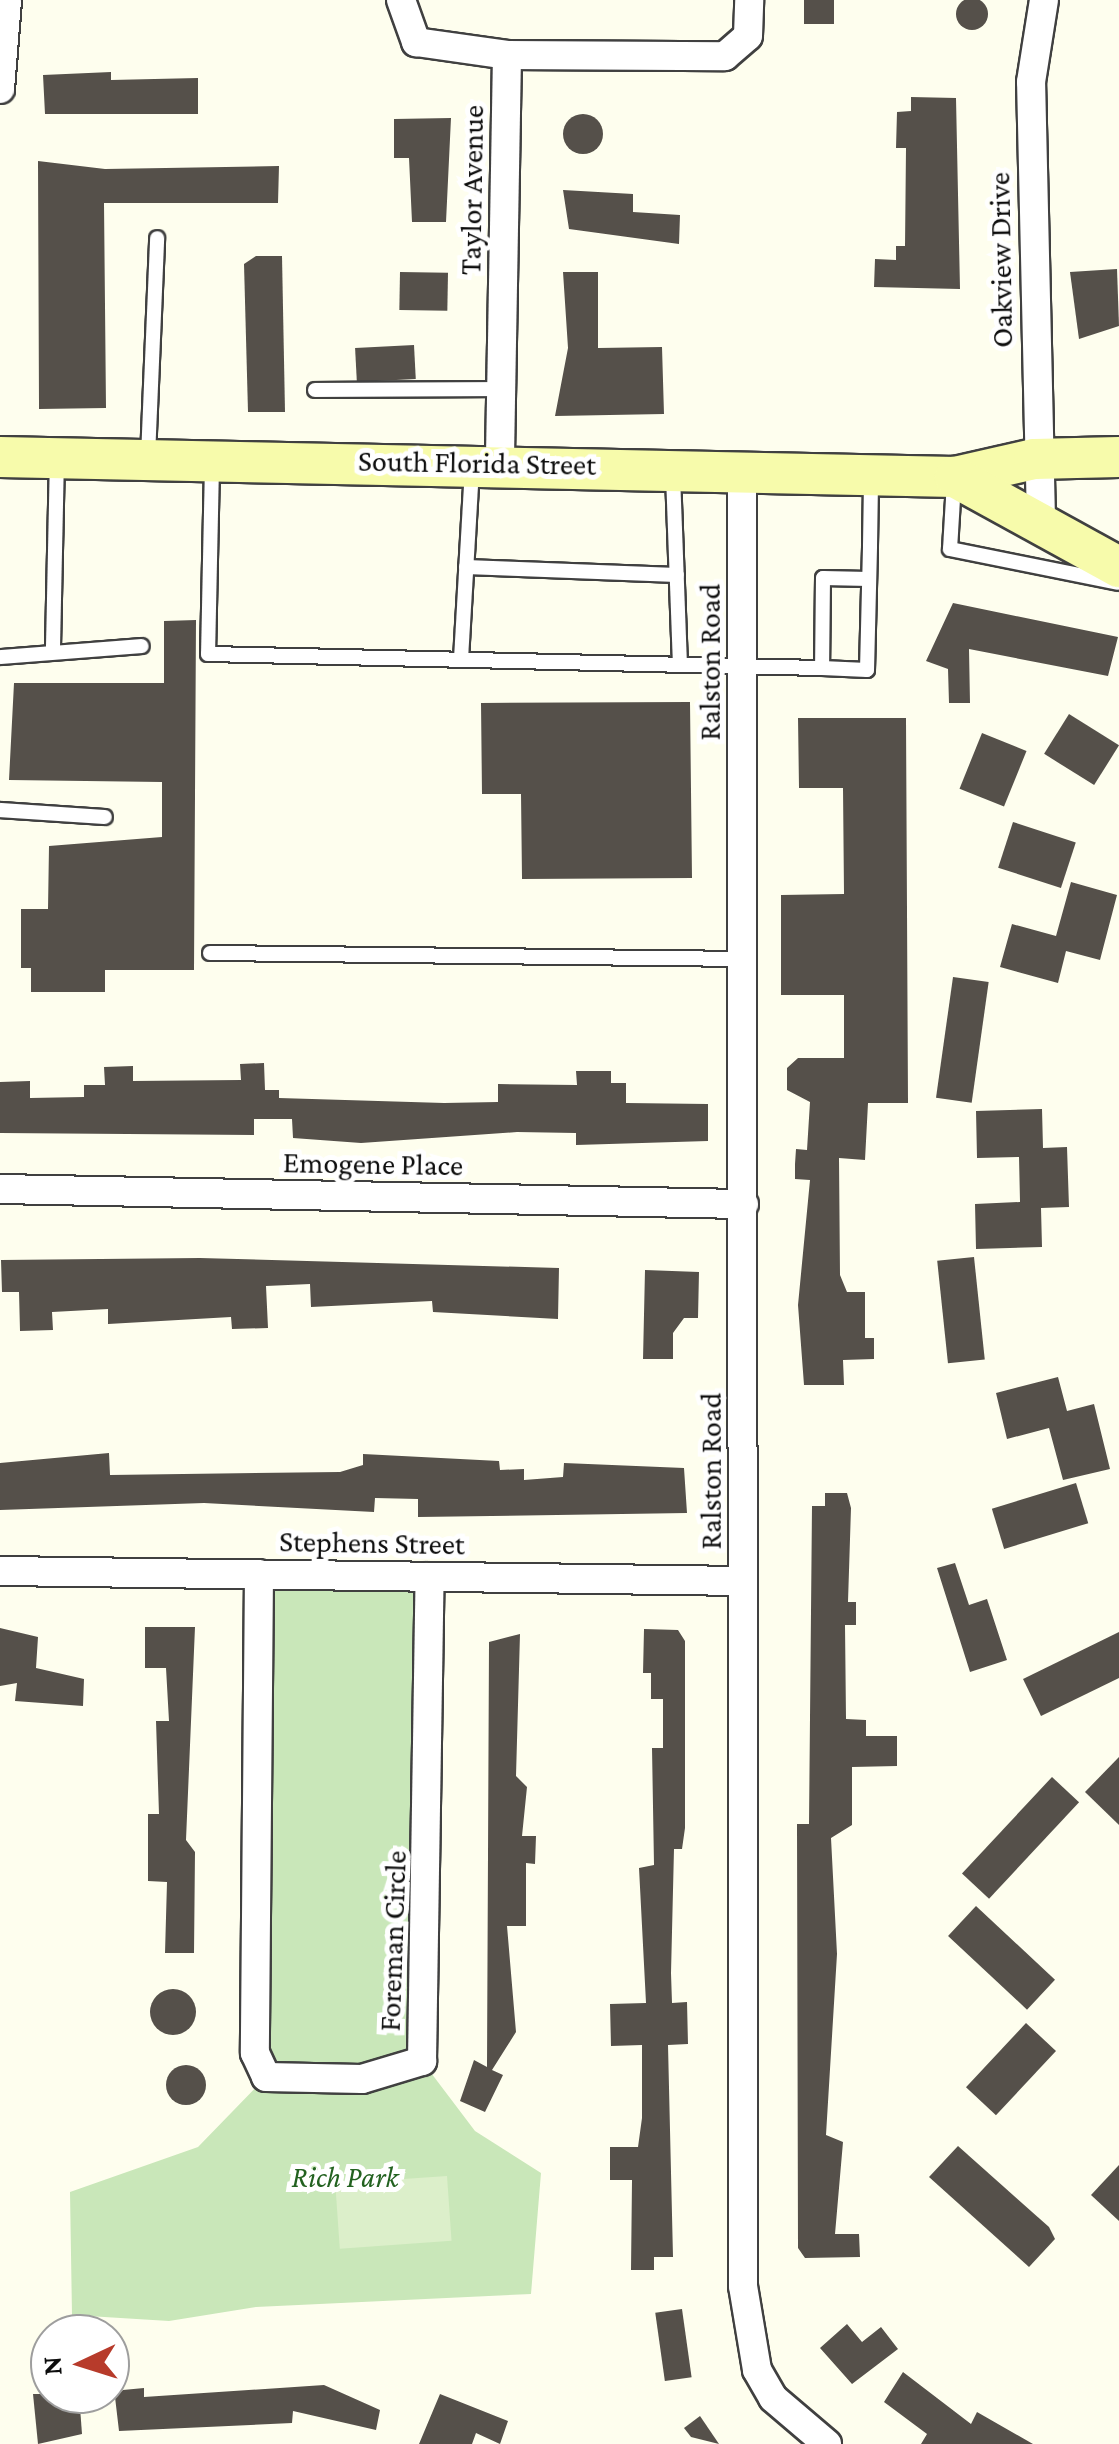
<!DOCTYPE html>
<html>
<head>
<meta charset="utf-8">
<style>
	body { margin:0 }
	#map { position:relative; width:1119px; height:2444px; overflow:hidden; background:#fefeee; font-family:"Crimson Pro",serif }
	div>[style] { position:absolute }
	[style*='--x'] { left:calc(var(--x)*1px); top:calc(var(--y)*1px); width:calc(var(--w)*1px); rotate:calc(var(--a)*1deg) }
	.green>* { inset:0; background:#c9e7b9 }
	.pitch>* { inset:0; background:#dcefca; transform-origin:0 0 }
	.building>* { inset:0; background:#55504a; transform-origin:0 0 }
	.round { border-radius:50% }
	.roads { filter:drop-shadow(2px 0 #404040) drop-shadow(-2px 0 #404040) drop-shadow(0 2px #404040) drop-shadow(0 -2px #404040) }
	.lane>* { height:14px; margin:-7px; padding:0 7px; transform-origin:7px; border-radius:7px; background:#fff }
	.street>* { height:28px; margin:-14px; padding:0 14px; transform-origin:14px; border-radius:14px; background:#fff }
	.secondary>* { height:40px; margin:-20px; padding:0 20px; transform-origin:20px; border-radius:20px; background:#f7fbab }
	span { translate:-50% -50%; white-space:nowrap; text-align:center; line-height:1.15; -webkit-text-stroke:10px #fff; paint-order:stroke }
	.street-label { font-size:30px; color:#0d0d0d }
	.park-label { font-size:30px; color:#236220; font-style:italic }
	.north { position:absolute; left:30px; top:2314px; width:100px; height:100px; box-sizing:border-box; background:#fff; border:2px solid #9e9e9e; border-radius:50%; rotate:266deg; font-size:28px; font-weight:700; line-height:40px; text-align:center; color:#0d0d0d }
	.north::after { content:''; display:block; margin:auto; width:35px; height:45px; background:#b73b2b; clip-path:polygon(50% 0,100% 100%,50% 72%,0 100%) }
</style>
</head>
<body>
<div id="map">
	<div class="green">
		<i style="clip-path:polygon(259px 1574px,430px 1577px,422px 2061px,475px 2131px,541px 2173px,531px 2294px,256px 2307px,169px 2321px,72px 2315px,70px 2192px,198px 2147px,266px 2077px)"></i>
	</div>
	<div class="pitch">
		<i style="left:447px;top:2176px;width:65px;height:112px;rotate:86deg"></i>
	</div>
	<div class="building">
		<i class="round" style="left:956px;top:-2px;width:32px;height:32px"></i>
		<i style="left:804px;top:0;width:30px;height:24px"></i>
		<i style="clip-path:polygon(111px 72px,111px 80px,198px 78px,198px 114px,45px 114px,43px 75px)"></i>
		<i style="clip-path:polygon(911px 97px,956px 98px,960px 289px,874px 287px,875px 259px,896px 260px,896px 246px,905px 246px,906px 148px,896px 148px,897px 112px,911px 111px)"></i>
		<i class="round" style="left:563px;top:114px;width:40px;height:40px"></i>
		<i style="clip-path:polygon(451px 118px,446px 222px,412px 222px,409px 158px,394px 158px,394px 119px)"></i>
		<i style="clip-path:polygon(38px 161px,105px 169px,279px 166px,278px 203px,104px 203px,106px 408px,39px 409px)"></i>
		<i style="clip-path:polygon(563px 190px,633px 194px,633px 212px,680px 215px,679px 244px,569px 229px)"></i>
		<i style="clip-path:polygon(256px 256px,282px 256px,285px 412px,248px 412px,244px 264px)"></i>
		<i style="clip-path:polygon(1117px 269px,1119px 326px,1079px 339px,1070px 272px)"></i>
		<i style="left:400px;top:272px;width:48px;height:38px;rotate:1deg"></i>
		<i style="clip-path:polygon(563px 272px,598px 272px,598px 348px,662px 347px,664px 414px,555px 416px,568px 348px)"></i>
		<i style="left:414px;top:345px;width:34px;height:59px;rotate:87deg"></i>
		<i style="clip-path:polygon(953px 603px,1118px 637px,1108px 676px,969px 649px,970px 703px,949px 703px,948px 669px,926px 661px)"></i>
		<i style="clip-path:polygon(196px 620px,194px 970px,105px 970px,105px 992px,31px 992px,31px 968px,21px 968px,21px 909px,48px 909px,49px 846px,162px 837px,162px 782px,9px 780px,14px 683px,164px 683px,164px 621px)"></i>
		<i style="clip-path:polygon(690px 702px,692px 878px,522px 879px,521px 794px,482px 794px,481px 703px)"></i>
		<i style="left:1069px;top:714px;width:59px;height:47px;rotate:32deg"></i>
		<i style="clip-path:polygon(798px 718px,906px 718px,908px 1103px,868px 1103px,865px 1160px,839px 1158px,840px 1275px,847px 1292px,865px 1292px,865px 1338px,874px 1338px,874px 1359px,843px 1360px,844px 1385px,804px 1385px,798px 1305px,810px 1180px,795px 1179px,795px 1164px,796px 1149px,807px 1150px,810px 1102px,787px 1090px,787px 1068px,798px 1058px,844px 1058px,844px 995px,781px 995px,781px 895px,844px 894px,843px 788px,799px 788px)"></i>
		<i style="left:982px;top:733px;width:48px;height:60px;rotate:22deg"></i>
		<i style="left:1013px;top:822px;width:66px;height:48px;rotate:18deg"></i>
		<i style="clip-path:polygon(1071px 882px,1117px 895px,1100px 960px,1066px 951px,1058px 983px,1000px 967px,1012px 924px,1056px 936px)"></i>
		<i style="left:953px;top:977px;width:36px;height:122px;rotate:8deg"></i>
		<i style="clip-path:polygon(264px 1063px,265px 1090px,279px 1090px,279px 1098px,444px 1103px,498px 1102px,498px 1084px,577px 1085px,576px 1071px,611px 1071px,611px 1083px,626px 1083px,626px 1103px,708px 1104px,708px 1141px,576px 1145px,576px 1133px,517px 1132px,361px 1143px,293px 1138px,292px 1119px,254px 1119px,254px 1135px,0 1133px,0 1082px,30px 1081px,30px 1098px,84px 1097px,84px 1085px,105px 1085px,104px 1067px,133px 1066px,133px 1081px,241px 1080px,240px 1064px)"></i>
		<i style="clip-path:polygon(1042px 1109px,1043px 1148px,1067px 1147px,1069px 1207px,1041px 1208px,1042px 1247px,976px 1249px,975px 1204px,1020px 1202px,1019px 1157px,977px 1158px,976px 1111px)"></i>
		<i style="left:974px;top:1257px;width:103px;height:37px;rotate:84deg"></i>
		<i style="clip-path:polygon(200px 1258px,559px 1268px,558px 1319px,433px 1312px,432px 1301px,311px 1307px,310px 1284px,266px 1286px,268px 1328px,232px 1329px,231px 1317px,108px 1324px,108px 1309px,52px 1312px,53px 1330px,20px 1331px,19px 1292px,2px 1292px,1px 1260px)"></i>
		<i style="clip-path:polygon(645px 1270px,699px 1272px,698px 1318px,684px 1318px,673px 1333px,673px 1359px,643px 1359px)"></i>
		<i style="clip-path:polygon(1058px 1377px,1067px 1411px,1094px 1404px,1110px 1469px,1063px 1480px,1049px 1428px,1007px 1439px,996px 1393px)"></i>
		<i style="clip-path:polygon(109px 1453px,110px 1475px,340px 1472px,363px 1465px,363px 1454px,499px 1461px,500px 1470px,524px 1469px,524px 1480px,563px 1477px,564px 1463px,684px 1468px,687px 1513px,418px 1517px,418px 1499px,375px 1498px,374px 1512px,204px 1503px,0 1510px,0 1463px)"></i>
		<i style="left:1076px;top:1483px;width:42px;height:88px;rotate:73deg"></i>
		<i style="clip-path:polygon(825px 1493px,847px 1493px,851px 1508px,848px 1602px,856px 1602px,856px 1625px,845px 1625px,846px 1719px,866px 1720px,866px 1736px,897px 1736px,897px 1766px,852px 1767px,852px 1825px,831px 1838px,837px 1954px,826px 2135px,843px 2142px,835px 2234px,859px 2234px,860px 2257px,805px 2258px,798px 2248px,797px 1824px,809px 1824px,812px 1506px,825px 1506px)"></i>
		<i style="clip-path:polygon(955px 1563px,969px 1605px,987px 1599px,1007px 1660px,970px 1672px,937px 1568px)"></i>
		<i style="clip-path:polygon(145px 1627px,195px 1627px,186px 1840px,195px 1852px,194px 1953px,165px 1953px,167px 1882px,148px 1881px,148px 1814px,159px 1814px,156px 1721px,169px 1721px,166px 1668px,145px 1668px)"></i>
		<i style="clip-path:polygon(0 1628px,38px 1637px,36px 1668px,84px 1679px,83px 1706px,15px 1701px,17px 1683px,0 1686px)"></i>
		<i style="clip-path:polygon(644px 1629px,678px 1630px,685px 1641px,685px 1828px,682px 1849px,674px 1849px,671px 1973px,672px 2003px,687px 2002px,688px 2044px,668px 2045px,673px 2257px,654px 2257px,654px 2270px,631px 2270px,632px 2180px,610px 2180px,610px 2147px,638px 2147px,642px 2118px,642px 2045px,611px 2046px,610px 2004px,646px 2003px,639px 1868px,654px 1865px,652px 1748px,663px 1748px,663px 1699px,651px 1699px,651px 1673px,643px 1673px)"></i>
		<i style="clip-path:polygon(1119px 1632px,1119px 1678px,1041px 1716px,1023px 1679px)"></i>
		<i style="clip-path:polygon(520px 1634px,516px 1776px,527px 1787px,522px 1836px,536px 1836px,535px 1864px,526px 1863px,526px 1926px,507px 1926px,516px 2032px,492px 2070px,503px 2075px,485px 2112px,460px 2101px,474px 2060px,487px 2067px,489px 1642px)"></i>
		<i style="clip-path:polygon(1119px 1757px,1119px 1825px,1085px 1792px)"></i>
		<i style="left:1052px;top:1777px;width:37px;height:132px;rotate:43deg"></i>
		<i style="left:976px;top:1906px;width:108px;height:41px;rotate:43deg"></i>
		<i class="round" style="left:150px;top:1989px;width:46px;height:46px"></i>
		<i style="left:1026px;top:2023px;width:41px;height:88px;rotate:43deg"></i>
		<i class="round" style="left:166px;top:2065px;width:40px;height:40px"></i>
		<i style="clip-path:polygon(958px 2146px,1049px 2227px,1055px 2239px,1029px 2267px,929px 2177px)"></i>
		<i style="clip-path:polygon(1119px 2165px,1119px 2221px,1091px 2195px)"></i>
		<i style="left:682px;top:2309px;width:69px;height:27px;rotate:82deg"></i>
		<i style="clip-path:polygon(847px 2324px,862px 2342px,881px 2327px,898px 2349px,852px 2384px,820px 2348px)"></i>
		<i style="clip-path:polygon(903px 2372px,971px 2424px,977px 2412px,1033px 2444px,921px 2444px,927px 2434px,884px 2402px)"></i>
		<i style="clip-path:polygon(324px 2385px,380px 2410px,376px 2430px,293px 2411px,292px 2423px,119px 2431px,115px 2397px,123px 2390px,144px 2388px,144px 2397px)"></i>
		<i style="clip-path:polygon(33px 2394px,79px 2394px,82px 2434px,38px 2444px)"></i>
		<i style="clip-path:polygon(440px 2394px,508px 2421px,500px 2444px,476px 2433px,472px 2444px,419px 2444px)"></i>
		<i style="clip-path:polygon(700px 2416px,719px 2444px,691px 2437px,684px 2428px)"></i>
	</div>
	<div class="roads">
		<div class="lane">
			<i style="--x:315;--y:390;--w:186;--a:-0.3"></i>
			<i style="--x:148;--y:457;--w:219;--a:-87.6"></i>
			<i style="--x:212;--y:465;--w:189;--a:91.2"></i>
			<i style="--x:208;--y:654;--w:614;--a:1.31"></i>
			<i style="--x:673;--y:475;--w:189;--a:87.9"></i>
			<i style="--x:954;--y:482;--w:67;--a:93.4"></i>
			<i style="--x:950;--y:549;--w:171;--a:11.4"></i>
			<i style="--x:466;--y:567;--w:211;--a:2.2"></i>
			<i style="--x:869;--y:579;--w:46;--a:-178.8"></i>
			<i style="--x:823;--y:578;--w:90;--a:90.6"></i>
			<i style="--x:822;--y:668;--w:45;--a:2.5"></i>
			<i style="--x:867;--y:670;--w:124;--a:-88.6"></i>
			<i style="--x:870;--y:546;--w:67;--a:-89.1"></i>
			<i style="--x:53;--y:647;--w:184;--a:-88.8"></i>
			<i style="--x:0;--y:657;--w:142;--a:-4.4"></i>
			<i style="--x:461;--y:659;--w:189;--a:-86.7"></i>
			<i style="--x:0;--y:810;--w:105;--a:3.8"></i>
			<i style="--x:210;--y:953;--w:533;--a:0.64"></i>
		</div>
		<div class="street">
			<i style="--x:401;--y:0;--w:45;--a:70.3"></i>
			<i style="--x:416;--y:42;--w:92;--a:8.1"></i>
			<i style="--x:507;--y:55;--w:408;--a:91"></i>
			<i style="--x:507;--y:55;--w:218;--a:0.3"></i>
			<i style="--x:725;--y:56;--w:30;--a:-41"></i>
			<i style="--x:748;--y:36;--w:36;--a:-88"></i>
			<i style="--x:0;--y:89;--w:89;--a:-85.5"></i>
			<i style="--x:742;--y:468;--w:1818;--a:89.97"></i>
			<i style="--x:743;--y:2286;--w:85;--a:80.5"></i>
			<i style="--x:757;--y:2370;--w:32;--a:60"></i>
			<i style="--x:773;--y:2398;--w:71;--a:40.4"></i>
			<i style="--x:1041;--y:520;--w:438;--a:-91.3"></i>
			<i style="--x:1031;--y:82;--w:83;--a:-81"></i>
			<i style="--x:0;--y:1189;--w:744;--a:1.16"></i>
			<i style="--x:0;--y:1571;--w:743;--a:0.77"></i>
			<i style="--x:259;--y:1574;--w:479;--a:90.5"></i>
			<i style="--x:255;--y:2053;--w:26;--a:65"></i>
			<i style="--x:266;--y:2077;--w:96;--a:1.2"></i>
			<i style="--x:362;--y:2079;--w:63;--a:-16.7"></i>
			<i style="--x:422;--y:2061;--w:484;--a:-89.1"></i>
		</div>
		<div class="secondary">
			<i style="--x:0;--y:457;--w:955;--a:1.2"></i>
			<i style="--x:955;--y:477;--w:81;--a:-12.8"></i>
			<i style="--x:1034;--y:459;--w:85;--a:-1.3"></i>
			<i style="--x:955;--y:477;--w:187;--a:28.8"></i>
		</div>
	</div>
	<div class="street-label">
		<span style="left:472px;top:190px;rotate:-89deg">Taylor Avenue</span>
		<span style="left:1001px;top:260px;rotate:-91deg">Oakview Drive</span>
		<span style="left:477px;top:463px;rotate:1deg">South Florida Street</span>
		<span style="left:710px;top:662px;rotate:-90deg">Ralston Road</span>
		<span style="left:373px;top:1164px;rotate:1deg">Emogene Place</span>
		<span style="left:711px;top:1471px;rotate:-90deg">Ralston Road</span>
		<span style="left:372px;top:1543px;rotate:1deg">Stephens Street</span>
		<span style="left:393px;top:1941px;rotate:-88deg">Foreman Circle</span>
	</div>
	<div class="park-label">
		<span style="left:345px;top:2177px">Rich Park</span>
	</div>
	<div class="north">N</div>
</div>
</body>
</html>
